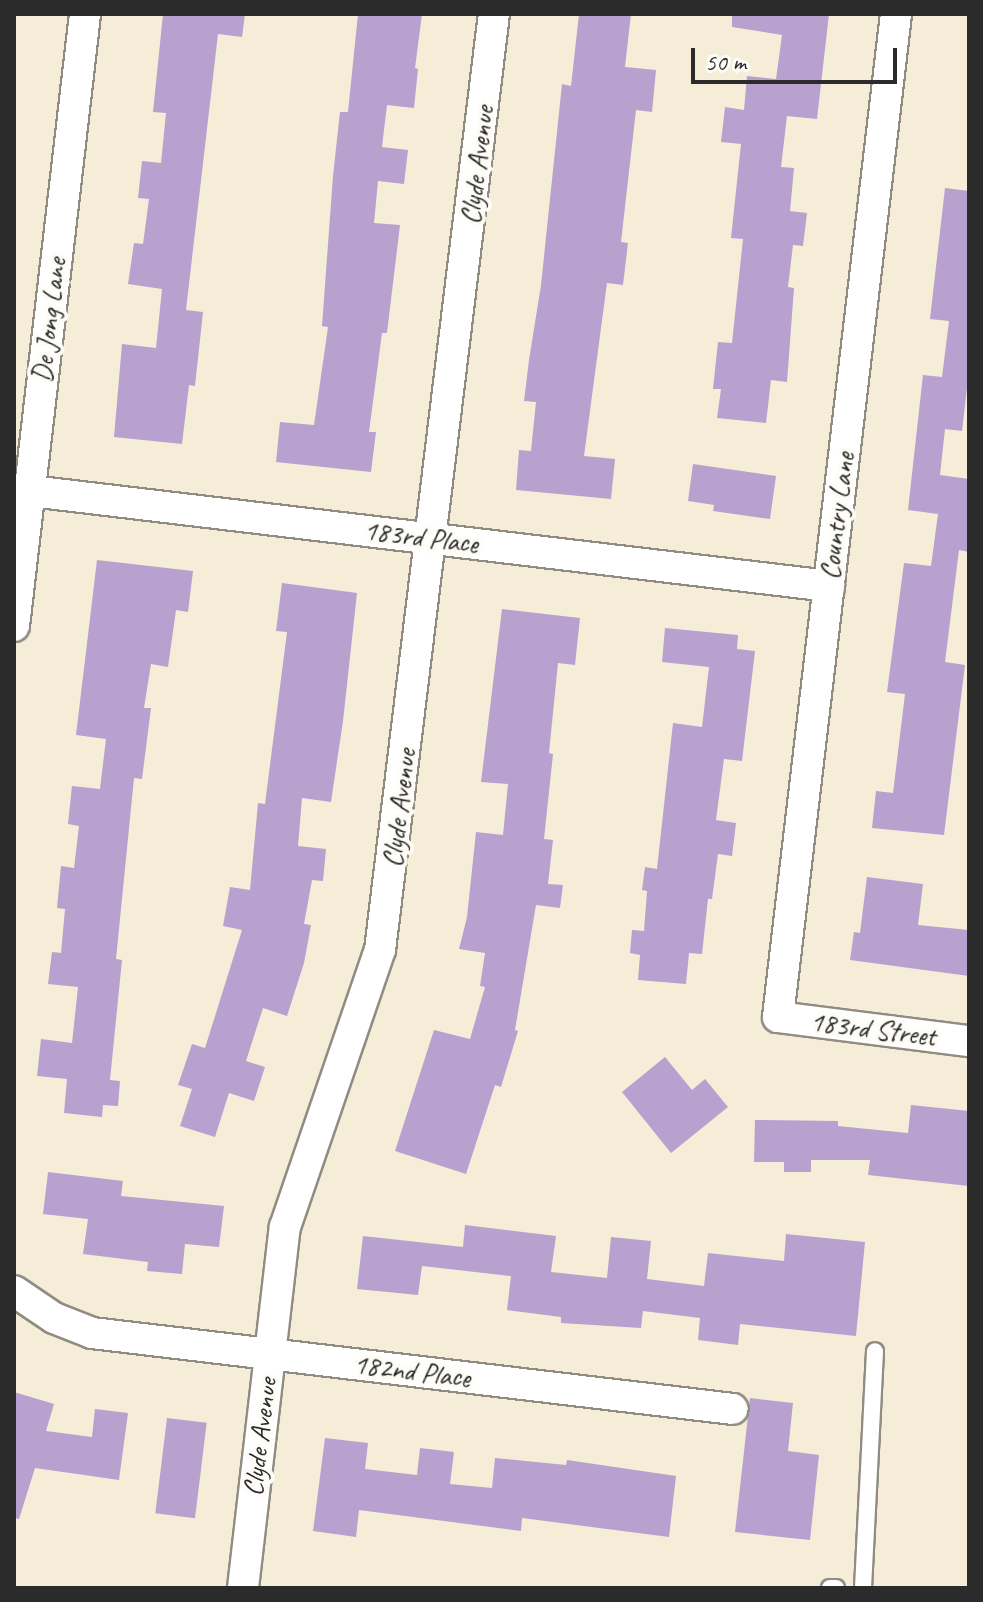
<!DOCTYPE html>
<html>
<head>
<meta charset="utf-8">
<style>
	body { margin:0 }
	#map { position:relative; width:983px; height:1602px; overflow:hidden; background:#f5edd8; font-family:Caveat,sans-serif }
	div>[style] { position:absolute }
	[style*='--x'] { left:calc(var(--x)*1px); top:calc(var(--y)*1px); width:calc(var(--w)*1px); rotate:calc(var(--a)*1deg) }
	.building>* { inset:0; background:#b8a0cf; transform-origin:0 0 }
	.roads { filter:drop-shadow(2px 0 #908c82) drop-shadow(-2px 0 #908c82) drop-shadow(0 2px #908c82) drop-shadow(0 -2px #908c82) }
	.lane>* { height:16px; margin:-8px; padding:0 8px; transform-origin:8px; border-radius:8px; background:#fff }
	.street>* { height:30px; margin:-15px; padding:0 15px; transform-origin:15px; border-radius:15px; background:#fff }
	span { translate:-50% -50%; white-space:nowrap; text-align:center; line-height:1.15; -webkit-text-stroke:8px #fdfcf7; paint-order:stroke }
	.street-label { font-size:28px; color:#2b2b2b }
	.frame { position:absolute; inset:0; border:16px solid #2b2b2b; pointer-events:none }
	.scale { position:absolute; left:691px; top:48px; width:206px; height:36px; box-sizing:border-box; border:4px solid #2b2b2b; border-top:0; padding-left:10px; font-size:24px; line-height:28px; white-space:nowrap; color:#2b2b2b; -webkit-text-stroke:6px #fdfcf7; paint-order:stroke }
</style>
</head>
<body>
<div id="map">
	<div class="building">
		<i style="clip-path:polygon(163px 14px,245px 14px,242px 37px,218px 34px,186px 310px,203px 312px,195px 386px,189px 385px,182px 444px,114px 437px,122px 344px,156px 348px,162px 289px,128px 284px,134px 243px,143px 244px,149px 199px,138px 198px,142px 161px,161px 163px,166px 113px,153px 112px)"></i>
		<i style="clip-path:polygon(358px 14px,422px 14px,415px 68px,418px 69px,414px 108px,387px 105px,382px 147px,408px 150px,404px 184px,378px 181px,374px 223px,400px 225px,387px 333px,382px 333px,369px 432px,376px 432px,371px 472px,276px 462px,280px 422px,314px 425px,328px 327px,322px 326px,333px 176px,340px 112px,348px 112px)"></i>
		<i style="clip-path:polygon(579px 14px,631px 14px,625px 67px,656px 70px,652px 112px,636px 110px,621px 242px,628px 243px,623px 285px,607px 283px,584px 456px,615px 459px,611px 499px,516px 490px,519px 450px,531px 451px,536px 402px,524px 401px,529px 360px,541px 285px,562px 84px,571px 86px)"></i>
		<i style="clip-path:polygon(732px 14px,829px 14px,817px 119px,787px 116px,781px 167px,794px 168px,790px 211px,807px 213px,803px 246px,793px 245px,788px 287px,794px 288px,787px 382px,771px 380px,766px 423px,717px 418px,721px 389px,713px 389px,718px 342px,732px 343px,743px 239px,731px 238px,741px 144px,721px 142px,725px 107px,744px 110px,747px 76px,776px 79px,782px 35px,732px 27px)"></i>
		<i style="clip-path:polygon(945px 188px,969px 191px,969px 371px,962px 431px,945px 429px,940px 475px,969px 479px,969px 552px,959px 550px,945px 662px,965px 665px,944px 835px,872px 828px,876px 791px,893px 793px,905px 694px,887px 692px,904px 563px,931px 566px,938px 514px,908px 510px,923px 375px,942px 377px,949px 321px,930px 319px)"></i>
		<i style="clip-path:polygon(693px 464px,776px 476px,770px 519px,713px 511px,714px 505px,688px 501px)"></i>
		<i style="clip-path:polygon(97px 560px,193px 571px,188px 612px,176px 610px,168px 667px,151px 664px,144px 708px,151px 708px,142px 779px,134px 778px,116px 959px,122px 960px,110px 1080px,120px 1081px,118px 1106px,103px 1105px,102px 1117px,64px 1113px,67px 1079px,37px 1076px,41px 1039px,72px 1043px,78px 987px,48px 984px,52px 952px,61px 953px,65px 909px,57px 908px,61px 866px,74px 868px,79px 826px,68px 824px,72px 786px,100px 789px,106px 739px,76px 735px)"></i>
		<i style="clip-path:polygon(282px 583px,357px 593px,343px 721px,331px 802px,302px 798px,298px 846px,326px 849px,323px 881px,312px 880px,304px 924px,311px 925px,304px 963px,287px 1016px,263px 1008px,246px 1061px,265px 1067px,254px 1101px,229px 1093px,215px 1137px,180px 1126px,192px 1089px,178px 1085px,192px 1044px,205px 1048px,242px 930px,223px 926px,230px 887px,250px 890px,258px 803px,265px 804px,287px 632px,276px 631px)"></i>
		<i style="clip-path:polygon(502px 609px,580px 618px,575px 665px,558px 663px,549px 753px,553px 754px,544px 839px,553px 840px,548px 884px,563px 885px,560px 908px,536px 905px,515px 1030px,518px 1031px,501px 1087px,495px 1085px,466px 1174px,395px 1151px,434px 1030px,470px 1039px,485px 987px,480px 986px,485px 953px,459px 949px,467px 917px,476px 832px,503px 835px,508px 784px,481px 782px)"></i>
		<i style="clip-path:polygon(665px 628px,738px 635px,737px 649px,755px 651px,742px 761px,724px 759px,716px 820px,736px 823px,732px 856px,718px 854px,712px 899px,708px 899px,702px 954px,689px 953px,686px 984px,638px 980px,640px 955px,630px 953px,632px 930px,644px 931px,647px 891px,642px 890px,645px 867px,657px 869px,673px 723px,702px 727px,709px 667px,662px 662px)"></i>
		<i style="clip-path:polygon(867px 877px,923px 884px,918px 925px,969px 930px,969px 976px,850px 960px,854px 932px,860px 933px)"></i>
		<i style="clip-path:polygon(665px 1057px,692px 1090px,705px 1079px,728px 1107px,671px 1153px,622px 1092px)"></i>
		<i style="clip-path:polygon(911px 1105px,969px 1111px,969px 1186px,868px 1175px,870px 1160px,811px 1160px,811px 1172px,784px 1172px,784px 1162px,754px 1162px,755px 1120px,838px 1121px,838px 1126px,908px 1133px)"></i>
		<i style="clip-path:polygon(48px 1172px,123px 1181px,121px 1196px,224px 1206px,219px 1247px,185px 1244px,182px 1274px,147px 1271px,148px 1262px,83px 1254px,88px 1219px,43px 1214px)"></i>
		<i style="clip-path:polygon(465px 1225px,556px 1236px,551px 1272px,607px 1278px,611px 1237px,651px 1241px,647px 1279px,704px 1286px,708px 1253px,784px 1261px,786px 1234px,865px 1242px,856px 1336px,740px 1324px,738px 1345px,698px 1340px,700px 1318px,643px 1311px,641px 1328px,561px 1323px,561px 1317px,507px 1310px,511px 1276px,422px 1266px,418px 1295px,357px 1289px,363px 1236px,463px 1247px)"></i>
		<i style="clip-path:polygon(14px 1392px,54px 1404px,46px 1431px,92px 1437px,95px 1409px,128px 1413px,119px 1480px,35px 1468px,19px 1519px,14px 1518px)"></i>
		<i style="clip-path:polygon(750px 1398px,793px 1403px,788px 1451px,819px 1455px,810px 1540px,735px 1532px)"></i>
		<i style="left:167px;top:1418px;width:40px;height:96px;rotate:7deg"></i>
		<i style="clip-path:polygon(325px 1438px,368px 1443px,365px 1469px,417px 1475px,420px 1448px,454px 1452px,450px 1484px,492px 1488px,495px 1458px,566px 1465px,567px 1460px,676px 1476px,669px 1537px,522px 1518px,521px 1531px,359px 1510px,356px 1537px,313px 1531px)"></i>
	</div>
	<div class="roads">
		<div class="lane">
			<i style="--x:830;--y:1588;--w:6;--a:0"></i>
			<i style="--x:863;--y:1588;--w:237;--a:-87.1"></i>
		</div>
		<div class="street">
			<i style="--x:896;--y:14;--w:1010;--a:96.71"></i>
			<i style="--x:778;--y:1017;--w:193;--a:7.2"></i>
			<i style="--x:14;--y:489;--w:821;--a:6.79"></i>
			<i style="--x:14;--y:626;--w:616;--a:-83.38"></i>
			<i style="--x:14;--y:1291;--w:48;--a:34"></i>
			<i style="--x:54;--y:1318;--w:41;--a:21.5"></i>
			<i style="--x:92;--y:1333;--w:645;--a:6.76"></i>
			<i style="--x:243;--y:1588;--w:363;--a:-83.4"></i>
			<i style="--x:285;--y:1227;--w:293;--a:-71.1"></i>
			<i style="--x:380;--y:950;--w:943;--a:-83.06"></i>
		</div>
	</div>
	<div class="street-label">
		<span style="left:477px;top:165px;rotate:-83deg">Clyde Avenue</span>
		<span style="left:49px;top:320px;rotate:-83deg">De Jong Lane</span>
		<span style="left:837px;top:516px;rotate:-83deg">Country Lane</span>
		<span style="left:421px;top:537px;rotate:7deg">183rd Place</span>
		<span style="left:399px;top:808px;rotate:-83deg">Clyde Avenue</span>
		<span style="left:873px;top:1029px;rotate:7deg">183rd Street</span>
		<span style="left:412px;top:1371px;rotate:7deg">182nd Place</span>
		<span style="left:260px;top:1437px;rotate:-83deg">Clyde Avenue</span>
	</div>
	<div class="frame"></div>
	<div class="scale">50 m</div>
</div>
</body>
</html>
